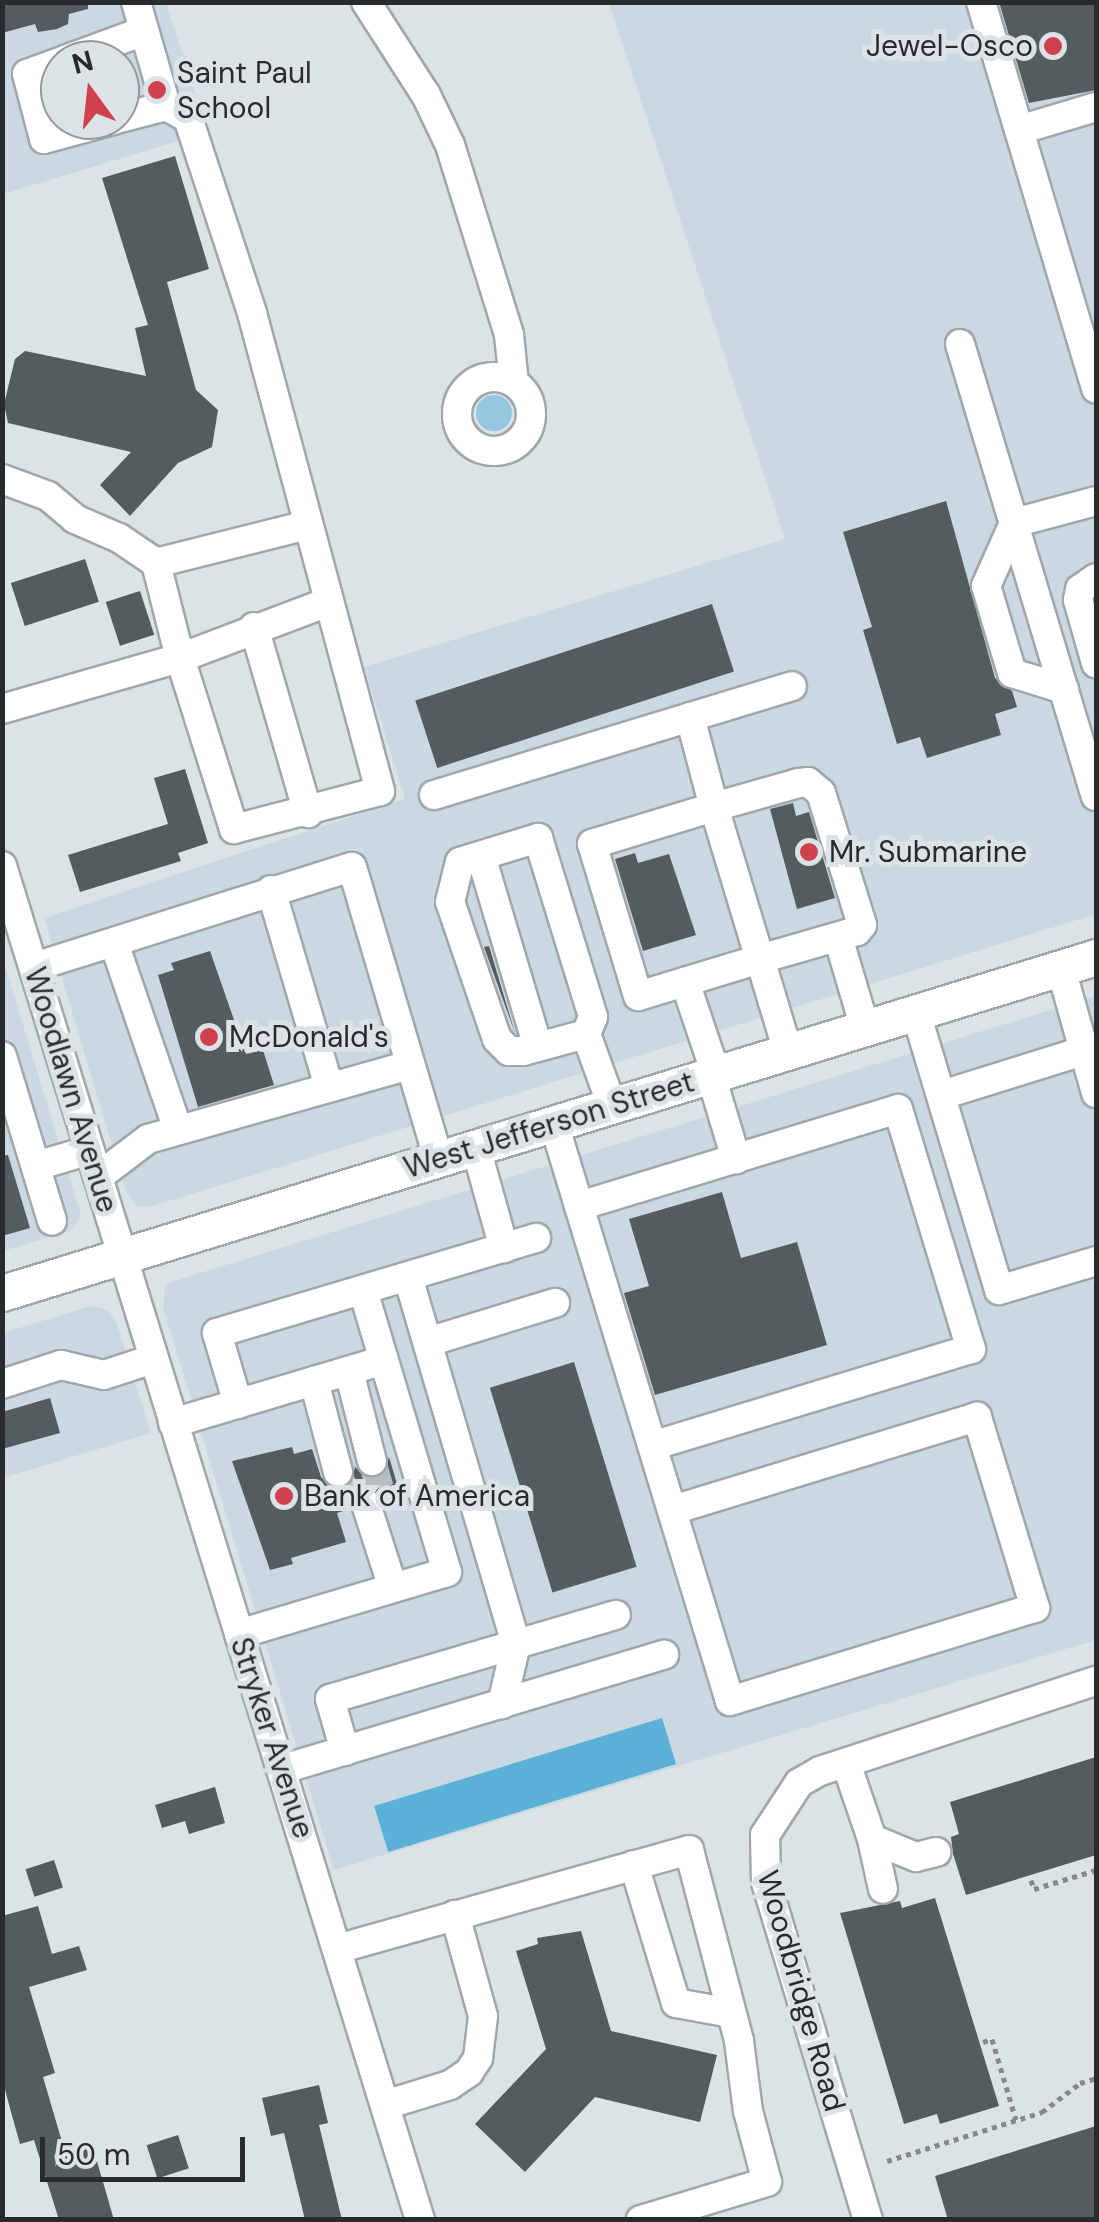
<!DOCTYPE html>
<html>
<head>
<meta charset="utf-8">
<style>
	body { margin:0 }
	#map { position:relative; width:1099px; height:2222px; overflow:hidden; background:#dbe3e7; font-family:"DM Sans",sans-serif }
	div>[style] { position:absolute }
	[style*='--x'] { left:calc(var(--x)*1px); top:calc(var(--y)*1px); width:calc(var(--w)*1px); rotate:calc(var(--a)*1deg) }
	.built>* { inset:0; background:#cad9e1 }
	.green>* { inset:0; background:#95c7e0 }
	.round { border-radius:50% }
	.water>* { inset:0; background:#5ab0d7; transform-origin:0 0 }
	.building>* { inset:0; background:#555c5f; transform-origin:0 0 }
	.minor-tunnel>* { height:28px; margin-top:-14px; transform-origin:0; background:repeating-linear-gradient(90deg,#b7bec2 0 28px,transparent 0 42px) }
	.path>* { height:5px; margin-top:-2.5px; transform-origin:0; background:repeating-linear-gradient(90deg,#848a8d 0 5px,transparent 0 10px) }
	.roads { filter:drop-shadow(2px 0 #a0a7ab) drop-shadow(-2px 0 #a0a7ab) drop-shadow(0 2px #a0a7ab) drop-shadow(0 -2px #a0a7ab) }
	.minor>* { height:28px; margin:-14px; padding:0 14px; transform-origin:14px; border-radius:14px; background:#fff }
	.minor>.ring { margin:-14px; padding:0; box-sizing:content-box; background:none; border:28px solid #fff; border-radius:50% }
	.major>* { height:35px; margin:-17.5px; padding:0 17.5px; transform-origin:17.5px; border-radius:17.5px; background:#fff }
	.dots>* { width:28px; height:28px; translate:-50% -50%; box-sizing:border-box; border:5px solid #dbe3e7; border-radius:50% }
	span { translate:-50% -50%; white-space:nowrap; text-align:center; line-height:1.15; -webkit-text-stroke:10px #dbe3e7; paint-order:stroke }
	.poi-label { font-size:30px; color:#282b2d }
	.right { translate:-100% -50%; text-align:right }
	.left { translate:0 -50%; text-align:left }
	.street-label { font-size:30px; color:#282b2d }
	.frame { position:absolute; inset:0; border:5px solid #282b2d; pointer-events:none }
	.north { position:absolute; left:40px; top:40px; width:100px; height:100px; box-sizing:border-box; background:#dbe3e7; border:2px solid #93999d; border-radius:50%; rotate:345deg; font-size:28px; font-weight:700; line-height:40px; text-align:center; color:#282b2d }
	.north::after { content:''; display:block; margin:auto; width:35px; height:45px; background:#d1414d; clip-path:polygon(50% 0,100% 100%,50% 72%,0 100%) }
	.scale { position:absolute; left:40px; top:2137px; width:205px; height:45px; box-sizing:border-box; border:5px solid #282b2d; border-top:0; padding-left:12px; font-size:30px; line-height:35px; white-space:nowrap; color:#282b2d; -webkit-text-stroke:8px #dbe3e7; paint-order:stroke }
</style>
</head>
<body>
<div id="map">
	<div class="built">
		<i style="clip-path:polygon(evenodd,3px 3px,166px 3px,208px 132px,3px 194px,3px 3px,60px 60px,120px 60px,120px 120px,60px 120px,60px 60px)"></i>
		<i style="clip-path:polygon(609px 3px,1096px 3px,1096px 914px,153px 1206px,137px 1206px,126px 1192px,44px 918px,405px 799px,364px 667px,785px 539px)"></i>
		<i style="clip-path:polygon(2px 956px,81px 1215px,70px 1231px,3px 1251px)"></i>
		<i style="clip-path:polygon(1096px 996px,1096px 1640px,334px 1870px,163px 1307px,165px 1287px,171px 1282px)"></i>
		<i style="clip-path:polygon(91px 1306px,108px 1310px,116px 1322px,151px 1433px,3px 1478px,3px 1333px)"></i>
	</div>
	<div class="green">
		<i class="round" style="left:476px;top:395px;width:36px;height:36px"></i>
	</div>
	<div class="water">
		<i style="left:662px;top:1718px;width:48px;height:301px;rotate:73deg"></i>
	</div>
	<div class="building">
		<i style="clip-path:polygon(2px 2px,88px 2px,88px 9px,69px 14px,68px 24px,57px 29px,38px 32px,35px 24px,2px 33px)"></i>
		<i style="clip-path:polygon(999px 2px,1096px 2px,1096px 90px,1029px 103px)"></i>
		<i style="clip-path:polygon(175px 156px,209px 269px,167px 282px,196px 390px,218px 410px,212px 447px,178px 463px,130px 516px,100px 485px,131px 452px,8px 423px,4px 404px,15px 359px,25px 351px,146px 376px,135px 328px,148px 325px,102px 178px)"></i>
		<i style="clip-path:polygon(946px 501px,995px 678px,1012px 691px,1017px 707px,995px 714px,1001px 735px,927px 758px,920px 737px,897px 744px,863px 630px,872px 627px,843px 532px)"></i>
		<i style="left:85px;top:559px;width:45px;height:78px;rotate:72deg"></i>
		<i style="left:140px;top:591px;width:46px;height:36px;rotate:72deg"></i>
		<i style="left:712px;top:604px;width:71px;height:312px;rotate:72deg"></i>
		<i style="clip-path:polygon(185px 769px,208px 843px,178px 853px,181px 861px,80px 892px,68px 855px,168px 824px,154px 778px)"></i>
		<i style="clip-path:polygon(793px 803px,796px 816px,809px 812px,835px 898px,797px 909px,770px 809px)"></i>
		<i style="clip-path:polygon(635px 853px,638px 863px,669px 854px,696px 935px,643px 951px,615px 859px)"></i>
		<i style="clip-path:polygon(489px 946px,515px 1033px,484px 947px)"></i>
		<i style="clip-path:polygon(210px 951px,246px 1054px,263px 1050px,274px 1085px,198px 1107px,158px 975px,174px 970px,171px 963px)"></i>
		<i style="clip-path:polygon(8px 1155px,30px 1228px,2px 1236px,2px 1156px)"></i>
		<i style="clip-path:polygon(722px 1192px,741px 1258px,797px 1242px,827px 1345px,655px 1395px,624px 1293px,649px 1286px,629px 1219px)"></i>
		<i style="left:574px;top:1362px;width:214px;height:88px;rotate:73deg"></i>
		<i style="clip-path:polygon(50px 1398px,60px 1433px,2px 1449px,2px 1412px)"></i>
		<i style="clip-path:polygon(292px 1447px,294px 1454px,312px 1449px,321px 1477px,334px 1489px,351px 1484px,355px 1467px,368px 1478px,383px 1474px,389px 1457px,400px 1494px,383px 1499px,371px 1487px,360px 1488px,349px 1499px,349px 1509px,337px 1513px,346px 1542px,291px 1558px,293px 1564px,270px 1570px,232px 1461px)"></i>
		<i style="clip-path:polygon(1096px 1757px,1096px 1855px,966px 1895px,953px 1854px,951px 1837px,959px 1834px,950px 1802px)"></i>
		<i style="clip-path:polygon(215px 1787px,225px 1823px,189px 1834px,185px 1821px,162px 1828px,155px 1805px)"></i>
		<i style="left:54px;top:1860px;width:29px;height:30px;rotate:72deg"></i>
		<i style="clip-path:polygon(935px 1898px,999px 2106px,940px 2124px,937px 2114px,904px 2124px,840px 1913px,900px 1901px,902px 1908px)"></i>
		<i style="clip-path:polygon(38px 1906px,52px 1954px,79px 1946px,87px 1970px,29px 1987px,55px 2073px,43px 2077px,65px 2152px,92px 2144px,114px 2220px,59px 2220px,34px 2140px,20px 2144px,11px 2112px,2px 2078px,2px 1916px)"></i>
		<i style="clip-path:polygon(581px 1931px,611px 2031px,717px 2055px,700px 2122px,595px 2097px,525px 2172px,475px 2124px,546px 2049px,516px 1951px,538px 1944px,537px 1938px)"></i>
		<i style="clip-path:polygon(319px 2085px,328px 2123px,319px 2125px,342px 2220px,305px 2220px,284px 2133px,271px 2136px,262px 2098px)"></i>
		<i style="clip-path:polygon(1096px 2126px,1096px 2220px,948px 2220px,935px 2176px)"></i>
		<i style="left:178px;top:2135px;width:35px;height:33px;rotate:72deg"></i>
	</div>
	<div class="minor-tunnel">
		<i style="--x:372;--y:1461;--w:40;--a:74"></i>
		<i style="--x:338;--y:1472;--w:39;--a:71"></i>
	</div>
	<div class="path">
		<i style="--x:1031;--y:1880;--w:9;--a:72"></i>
		<i style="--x:1034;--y:1889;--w:65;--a:-17"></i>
		<i style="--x:983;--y:2042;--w:9;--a:-18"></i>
		<i style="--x:992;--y:2039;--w:84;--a:73.5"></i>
		<i style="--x:887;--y:2161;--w:163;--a:-17.5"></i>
		<i style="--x:1042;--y:2112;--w:48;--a:-37.3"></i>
		<i style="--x:1080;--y:2083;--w:17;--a:-17"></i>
	</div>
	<div class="roads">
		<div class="minor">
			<i style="--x:366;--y:2;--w:111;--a:57.2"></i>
			<i style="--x:426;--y:95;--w:55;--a:64.4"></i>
			<i style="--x:450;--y:145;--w:199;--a:72.7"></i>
			<i style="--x:509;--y:335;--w:48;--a:84.1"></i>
			<i style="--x:981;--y:2;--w:134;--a:73.5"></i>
			<i style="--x:65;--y:60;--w:84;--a:-20.2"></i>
			<i style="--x:60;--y:62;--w:35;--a:160"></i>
			<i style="--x:27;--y:74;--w:67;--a:75.3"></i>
			<i style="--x:44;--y:139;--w:73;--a:-15.2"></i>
			<i style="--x:166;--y:106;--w:25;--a:29"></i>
			<i style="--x:188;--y:118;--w:205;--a:71.8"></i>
			<i style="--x:252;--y:313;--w:495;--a:75"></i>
			<i style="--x:380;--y:791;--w:151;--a:165.4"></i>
			<i style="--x:234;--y:829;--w:179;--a:-107.5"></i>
			<i style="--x:180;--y:658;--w:158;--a:-20.7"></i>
			<i style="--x:1096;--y:107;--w:80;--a:163.4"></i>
			<i style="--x:1019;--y:130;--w:270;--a:73.4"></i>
			<i style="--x:120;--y:118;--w:48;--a:-14.6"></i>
			<i style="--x:166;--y:106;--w:108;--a:-106.1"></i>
			<i style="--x:960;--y:344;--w:472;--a:73.3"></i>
			<i class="ring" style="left:457px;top:377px;width:46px;height:46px"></i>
			<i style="--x:2;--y:479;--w:49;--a:20.3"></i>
			<i style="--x:48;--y:496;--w:35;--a:40"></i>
			<i style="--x:75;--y:519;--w:48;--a:23.4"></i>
			<i style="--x:119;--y:538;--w:45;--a:34"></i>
			<i style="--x:1096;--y:578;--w:19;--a:145"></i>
			<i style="--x:1080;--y:589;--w:11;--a:100"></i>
			<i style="--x:1078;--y:600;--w:66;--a:74.1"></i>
			<i style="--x:254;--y:627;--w:194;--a:73.8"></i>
			<i style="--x:1064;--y:689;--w:54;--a:-162.9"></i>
			<i style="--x:1012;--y:673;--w:91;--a:-106.6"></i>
			<i style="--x:986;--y:586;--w:69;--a:-66"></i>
			<i style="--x:1014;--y:523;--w:85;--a:-15"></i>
			<i style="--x:2;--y:709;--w:185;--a:-16"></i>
			<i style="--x:180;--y:658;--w:98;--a:-104.2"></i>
			<i style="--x:156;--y:563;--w:156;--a:-14.1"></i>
			<i style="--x:690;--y:717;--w:93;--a:75.1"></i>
			<i style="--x:714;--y:807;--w:88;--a:-15.8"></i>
			<i style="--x:799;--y:783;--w:9;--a:-6"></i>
			<i style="--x:808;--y:782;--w:17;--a:40"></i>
			<i style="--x:821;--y:793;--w:138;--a:72.7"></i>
			<i style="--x:862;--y:925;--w:8;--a:130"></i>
			<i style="--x:857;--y:931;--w:101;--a:163.9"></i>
			<i style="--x:760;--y:959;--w:127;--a:163.1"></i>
			<i style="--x:638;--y:996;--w:159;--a:-106.8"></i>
			<i style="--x:592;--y:844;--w:127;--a:-16.9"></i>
			<i style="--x:714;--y:807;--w:159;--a:73.2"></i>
			<i style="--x:760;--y:959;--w:45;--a:73.2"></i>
			<i style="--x:773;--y:1002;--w:52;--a:73.3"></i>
			<i style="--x:434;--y:795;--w:374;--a:-16.9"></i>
			<i style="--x:481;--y:856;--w:199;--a:73.4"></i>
			<i style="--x:2;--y:866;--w:1417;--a:72.84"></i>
			<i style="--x:271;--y:890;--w:205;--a:73.6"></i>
			<i style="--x:838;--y:937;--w:95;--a:73.5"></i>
			<i style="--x:114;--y:943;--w:198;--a:71.1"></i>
			<i style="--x:34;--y:967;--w:333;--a:-17.5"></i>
			<i style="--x:352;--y:867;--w:306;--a:73.5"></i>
			<i style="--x:1061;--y:969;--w:129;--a:74.2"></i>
			<i style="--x:685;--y:982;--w:97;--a:71.4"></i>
			<i style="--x:916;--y:1013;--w:289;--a:73.3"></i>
			<i style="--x:999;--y:1290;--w:101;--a:-16.6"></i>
			<i style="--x:586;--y:1034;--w:65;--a:164.9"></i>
			<i style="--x:523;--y:1051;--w:14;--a:180"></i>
			<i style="--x:509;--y:1051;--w:17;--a:-135"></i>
			<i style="--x:497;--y:1039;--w:145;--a:-108.9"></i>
			<i style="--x:450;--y:902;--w:41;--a:-76"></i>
			<i style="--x:460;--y:862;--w:82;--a:-17.1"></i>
			<i style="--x:538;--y:838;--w:187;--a:72.9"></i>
			<i style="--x:593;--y:1017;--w:18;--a:112"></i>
			<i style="--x:586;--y:1034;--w:77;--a:70.1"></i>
			<i style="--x:2;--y:1056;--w:172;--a:73.1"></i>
			<i style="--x:711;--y:1076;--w:87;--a:73.2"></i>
			<i style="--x:942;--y:1095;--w:161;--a:-17.3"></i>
			<i style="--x:554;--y:1124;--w:603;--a:73.04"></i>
			<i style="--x:730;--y:1701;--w:319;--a:-17"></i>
			<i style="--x:1035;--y:1608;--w:200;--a:-106.9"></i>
			<i style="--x:977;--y:1417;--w:319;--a:163"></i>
			<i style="--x:476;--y:1148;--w:104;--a:74.4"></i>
			<i style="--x:36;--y:1166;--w:56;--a:-16.5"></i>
			<i style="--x:98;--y:1177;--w:63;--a:-37.2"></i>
			<i style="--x:148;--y:1139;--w:272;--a:-15.8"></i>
			<i style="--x:579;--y:1206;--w:333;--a:-16.9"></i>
			<i style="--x:898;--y:1109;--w:251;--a:73.1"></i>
			<i style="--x:971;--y:1349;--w:333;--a:163.1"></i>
			<i style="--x:408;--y:1277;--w:383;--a:73.6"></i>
			<i style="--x:516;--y:1644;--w:62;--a:103.1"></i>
			<i style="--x:428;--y:1342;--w:133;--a:-17.1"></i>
			<i style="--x:349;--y:1371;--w:93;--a:75.7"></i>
			<i style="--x:314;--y:1381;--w:94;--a:75.2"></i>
			<i style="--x:2;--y:1384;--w:62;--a:-17.9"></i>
			<i style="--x:61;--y:1365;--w:44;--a:13.1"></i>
			<i style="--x:104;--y:1375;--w:52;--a:-18.1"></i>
			<i style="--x:238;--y:1404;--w:74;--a:-106.5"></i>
			<i style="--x:217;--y:1333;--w:333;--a:-16.6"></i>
			<i style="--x:173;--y:1423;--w:220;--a:-16.6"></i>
			<i style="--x:366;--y:1504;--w:88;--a:72.2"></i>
			<i style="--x:239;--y:1634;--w:217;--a:-16.6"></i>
			<i style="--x:447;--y:1572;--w:294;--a:-106.6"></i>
			<i style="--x:345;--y:1751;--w:54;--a:-106.1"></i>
			<i style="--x:330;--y:1699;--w:298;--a:-16.4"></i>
			<i style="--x:846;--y:1763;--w:80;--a:71.1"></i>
			<i style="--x:872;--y:1839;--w:48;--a:22.2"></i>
			<i style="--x:916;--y:1857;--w:21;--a:-14"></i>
			<i style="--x:283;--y:1769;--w:398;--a:-16.7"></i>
			<i style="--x:872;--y:1839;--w:51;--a:77.6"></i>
			<i style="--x:634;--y:1865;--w:144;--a:73.1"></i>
			<i style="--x:676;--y:2003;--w:56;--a:10.3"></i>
			<i style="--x:337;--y:1949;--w:366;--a:-15.7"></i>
			<i style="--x:689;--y:1850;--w:197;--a:75.3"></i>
			<i style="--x:739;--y:2041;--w:71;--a:82.7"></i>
			<i style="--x:748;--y:2111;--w:73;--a:75"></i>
			<i style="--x:767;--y:2182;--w:132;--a:163.2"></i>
			<i style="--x:385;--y:2105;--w:68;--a:-17.1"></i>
			<i style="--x:450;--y:2085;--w:23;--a:-34"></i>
			<i style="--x:469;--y:2072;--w:17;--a:-57"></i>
			<i style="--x:478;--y:2058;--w:42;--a:-83.2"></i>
			<i style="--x:483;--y:2016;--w:105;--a:-105.5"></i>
			<i style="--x:868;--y:2220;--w:352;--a:-106.8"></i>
			<i style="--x:766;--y:1883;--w:48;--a:-91.2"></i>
			<i style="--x:765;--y:1835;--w:62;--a:-56.8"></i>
			<i style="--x:799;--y:1783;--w:24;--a:-30"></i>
			<i style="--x:820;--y:1771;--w:290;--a:-18.1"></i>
		</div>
		<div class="major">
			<i style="--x:2;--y:1293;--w:1144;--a:-17.07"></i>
		</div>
	</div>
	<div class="dots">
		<i style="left:1053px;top:46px;background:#d1414d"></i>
		<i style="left:157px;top:90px;background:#d1414d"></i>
		<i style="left:809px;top:852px;background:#d1414d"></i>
		<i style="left:209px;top:1037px;background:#d1414d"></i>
		<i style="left:284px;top:1496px;background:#d1414d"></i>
	</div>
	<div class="poi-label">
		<span class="right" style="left:1033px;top:46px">Jewel-Osco</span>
		<span class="left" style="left:177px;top:90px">Saint Paul<br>School</span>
		<span class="left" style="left:829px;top:852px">Mr. Submarine</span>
		<span class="left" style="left:229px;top:1037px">McDonald's</span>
		<span class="left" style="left:304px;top:1496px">Bank of America</span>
	</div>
	<div class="street-label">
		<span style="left:71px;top:1090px;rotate:73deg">Woodlawn Avenue</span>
		<span style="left:549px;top:1125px;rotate:-17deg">West Jefferson Street</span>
		<span style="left:272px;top:1738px;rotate:72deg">Stryker Avenue</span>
		<span style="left:801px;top:1991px;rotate:74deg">Woodbridge Road</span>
	</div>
	<div class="frame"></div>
	<div class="north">N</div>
	<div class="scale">50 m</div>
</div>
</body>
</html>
